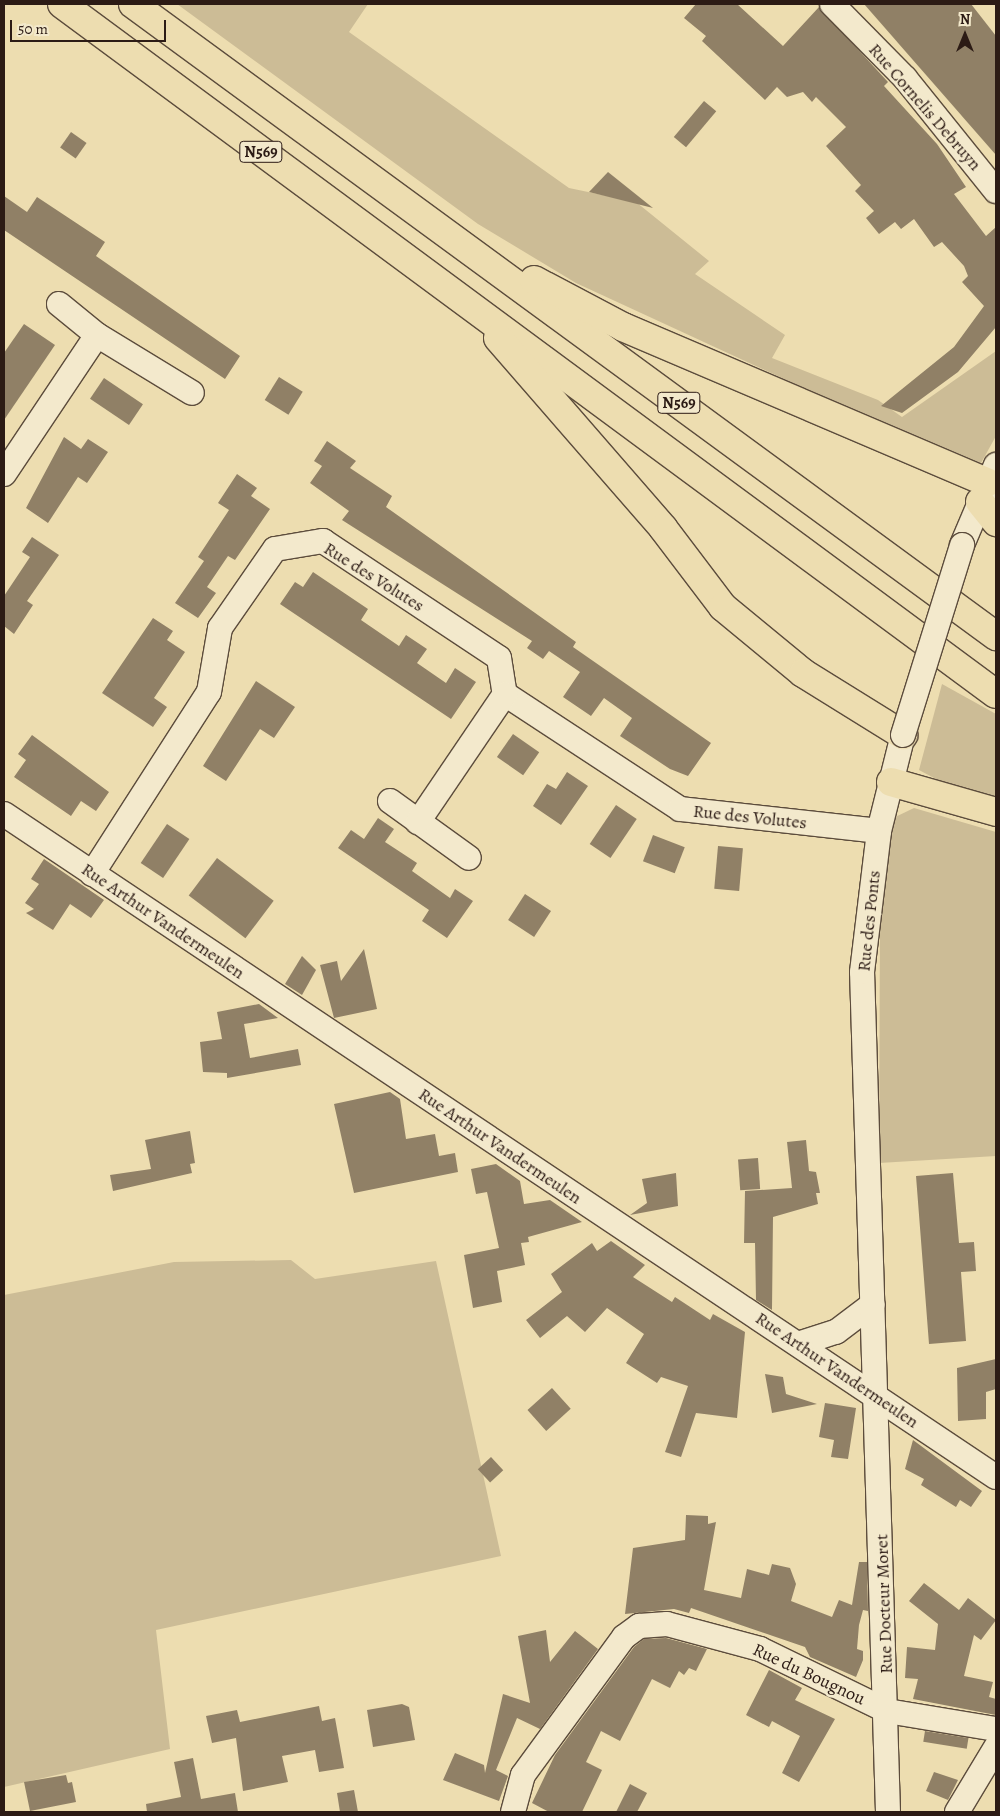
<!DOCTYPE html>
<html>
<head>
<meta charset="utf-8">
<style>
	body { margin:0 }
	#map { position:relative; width:1000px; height:1816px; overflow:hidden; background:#edddb0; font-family:Alegreya,serif }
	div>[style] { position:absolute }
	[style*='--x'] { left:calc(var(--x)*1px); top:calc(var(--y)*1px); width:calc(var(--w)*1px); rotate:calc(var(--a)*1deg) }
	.green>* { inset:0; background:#ccbc96 }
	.building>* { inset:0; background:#908066; transform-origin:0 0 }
	.roads { filter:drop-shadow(1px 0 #5c4c3c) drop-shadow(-1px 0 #5c4c3c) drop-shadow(0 1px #5c4c3c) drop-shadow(0 -1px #5c4c3c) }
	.minor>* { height:24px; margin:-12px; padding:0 12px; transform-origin:12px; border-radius:12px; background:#f3e9cc }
	.trunk>* { height:28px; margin:-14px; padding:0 14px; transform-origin:14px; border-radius:14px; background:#edddb0 }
	.bridges { filter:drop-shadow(1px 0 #5c4c3c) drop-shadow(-1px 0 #5c4c3c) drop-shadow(0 1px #5c4c3c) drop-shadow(0 -1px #5c4c3c) }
	.minor-bridge>* { height:24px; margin:-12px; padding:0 12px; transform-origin:12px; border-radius:12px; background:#f3e9cc }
	span { translate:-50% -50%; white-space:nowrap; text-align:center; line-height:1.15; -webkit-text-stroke:5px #f3e9cc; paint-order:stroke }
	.shield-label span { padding:1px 4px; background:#f3e9cc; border:1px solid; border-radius:4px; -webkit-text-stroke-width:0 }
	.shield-label { font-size:16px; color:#2c1b15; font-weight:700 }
	.street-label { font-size:18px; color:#2c1b15 }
	.frame { position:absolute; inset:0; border:5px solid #2c1b15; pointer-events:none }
	.north { position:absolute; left:940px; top:10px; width:50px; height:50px; -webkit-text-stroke:4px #f3e9cc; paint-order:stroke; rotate:0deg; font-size:14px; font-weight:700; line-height:20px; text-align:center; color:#2c1b15 }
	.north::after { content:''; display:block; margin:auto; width:18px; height:22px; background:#2c1b15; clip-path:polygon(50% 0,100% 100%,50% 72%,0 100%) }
	.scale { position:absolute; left:10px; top:20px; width:156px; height:22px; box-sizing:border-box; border:2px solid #2c1b15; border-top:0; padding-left:6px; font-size:15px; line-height:18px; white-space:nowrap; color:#2c1b15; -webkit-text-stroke:4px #f3e9cc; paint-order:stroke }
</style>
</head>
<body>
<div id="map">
	<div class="green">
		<i style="clip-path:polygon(177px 4px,368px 4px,349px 32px,569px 188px,636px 202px,709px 261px,695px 274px,785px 335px,772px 358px,878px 400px,902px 417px,996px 351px,996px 436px,981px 463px,793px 383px,576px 283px,478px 224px)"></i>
		<i style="clip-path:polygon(942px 684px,996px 714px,996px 800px,951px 787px,919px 770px)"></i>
		<i style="clip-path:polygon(914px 808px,996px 832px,996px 1156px,879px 1163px,880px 924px,889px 820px)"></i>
		<i style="clip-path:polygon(291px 1260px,315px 1279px,436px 1261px,501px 1556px,156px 1630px,170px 1749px,4px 1787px,4px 1295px,174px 1262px)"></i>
	</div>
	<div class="building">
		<i style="clip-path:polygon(696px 4px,737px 4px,783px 46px,819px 7px,888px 82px,884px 86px,937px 144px,966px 187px,954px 194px,986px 236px,996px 227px,996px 327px,958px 372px,902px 413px,881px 406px,954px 347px,984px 306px,962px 282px,968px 276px,964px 266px,942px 242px,934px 247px,914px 219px,901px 229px,895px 222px,879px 234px,866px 218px,874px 211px,855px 191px,861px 185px,826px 146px,846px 127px,816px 97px,812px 102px,803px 92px,787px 97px,777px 87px,765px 100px,702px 41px,706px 36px,684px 18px)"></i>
		<i style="clip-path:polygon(864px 4px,971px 4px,996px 36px,996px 155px)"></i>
		<i style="left:704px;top:101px;width:16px;height:47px;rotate:40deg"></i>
		<i style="left:71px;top:132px;width:19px;height:19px;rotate:35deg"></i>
		<i style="clip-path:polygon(608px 172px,653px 208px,589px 192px)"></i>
		<i style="clip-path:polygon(4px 196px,27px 212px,37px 197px,105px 242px,96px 256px,240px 356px,225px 379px,4px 230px)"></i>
		<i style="clip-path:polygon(24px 324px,55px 345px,4px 420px,4px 353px)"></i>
		<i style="left:279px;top:377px;width:28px;height:27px;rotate:32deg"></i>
		<i style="left:104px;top:378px;width:47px;height:25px;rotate:34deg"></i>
		<i style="clip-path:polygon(64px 437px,81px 449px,88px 439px,108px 452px,87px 483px,78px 477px,48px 523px,26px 508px)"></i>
		<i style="clip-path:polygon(327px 441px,356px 461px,350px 468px,392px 496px,386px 507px,576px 642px,573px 647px,711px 743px,688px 776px,670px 769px,620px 736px,632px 718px,604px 698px,591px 716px,563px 697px,580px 672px,549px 651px,543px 659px,527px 648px,532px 641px,342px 520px,349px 511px,310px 483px,322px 466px,314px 461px)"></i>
		<i style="clip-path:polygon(237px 474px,257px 488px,251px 496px,270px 509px,235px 560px,228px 556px,207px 587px,216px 593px,198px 618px,175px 603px,204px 561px,198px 557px,229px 510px,218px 503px)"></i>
		<i style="clip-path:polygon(32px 537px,59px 555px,27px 601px,33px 605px,14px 634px,4px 626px,4px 596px,30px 557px,22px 552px)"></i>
		<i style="clip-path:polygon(313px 572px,368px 609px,361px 620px,399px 646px,406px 635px,427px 649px,417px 663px,446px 683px,455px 668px,476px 682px,451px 719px,280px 604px,295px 582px,303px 587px)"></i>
		<i style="clip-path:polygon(153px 618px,173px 631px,167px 640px,185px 652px,154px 698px,167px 707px,153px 727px,102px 693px)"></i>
		<i style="clip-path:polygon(256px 681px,295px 707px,274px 738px,260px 729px,226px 781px,203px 766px)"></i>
		<i style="left:513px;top:734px;width:32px;height:28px;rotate:35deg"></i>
		<i style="clip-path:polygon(32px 735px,109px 792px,96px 811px,81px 801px,71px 816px,14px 777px,26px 760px,18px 754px)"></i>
		<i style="clip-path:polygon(567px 772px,588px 786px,561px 825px,533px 806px,547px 784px,556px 789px)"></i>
		<i style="left:616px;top:805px;width:25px;height:47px;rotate:34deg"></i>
		<i style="clip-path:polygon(378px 818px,394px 829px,385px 842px,417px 863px,412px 871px,450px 898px,455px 889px,473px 901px,447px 938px,422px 921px,429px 910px,338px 848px,351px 830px,364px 839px)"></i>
		<i style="left:167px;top:824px;width:27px;height:47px;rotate:34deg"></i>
		<i style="left:653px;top:835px;width:34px;height:28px;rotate:21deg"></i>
		<i style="left:718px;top:846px;width:25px;height:43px;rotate:5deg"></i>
		<i style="left:217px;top:858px;width:71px;height:47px;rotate:37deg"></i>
		<i style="clip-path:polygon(44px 859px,104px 900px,91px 918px,70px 904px,53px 930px,26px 913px,34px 909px,25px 903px,39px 884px,31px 879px)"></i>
		<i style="left:525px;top:894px;width:31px;height:31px;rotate:33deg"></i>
		<i style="clip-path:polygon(364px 949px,377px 1009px,334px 1018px,320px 965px,337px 961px,341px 981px)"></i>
		<i style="clip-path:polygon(302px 956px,316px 970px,302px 995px,285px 984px)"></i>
		<i style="clip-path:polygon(259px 1004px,278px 1018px,244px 1024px,250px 1058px,298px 1049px,301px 1065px,227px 1078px,227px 1073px,203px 1072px,200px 1042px,222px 1039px,217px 1012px)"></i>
		<i style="clip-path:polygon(390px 1092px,400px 1099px,406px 1139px,435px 1134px,439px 1156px,455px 1153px,458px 1172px,354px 1193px,334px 1104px)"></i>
		<i style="clip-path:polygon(190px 1131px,195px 1163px,190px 1164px,192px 1173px,113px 1191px,110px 1175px,151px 1169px,145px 1140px)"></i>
		<i style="clip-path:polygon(806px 1140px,809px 1171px,816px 1172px,820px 1193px,816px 1193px,818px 1204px,773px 1217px,772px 1310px,756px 1300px,755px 1243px,744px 1243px,745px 1191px,792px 1188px,787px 1142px)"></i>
		<i style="left:758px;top:1158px;width:31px;height:20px;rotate:86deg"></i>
		<i style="clip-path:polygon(496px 1164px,520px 1181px,524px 1204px,550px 1200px,582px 1222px,528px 1237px,529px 1242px,521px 1243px,525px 1265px,497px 1271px,502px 1302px,473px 1308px,464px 1255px,499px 1248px,487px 1192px,476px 1194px,471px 1169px)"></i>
		<i style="clip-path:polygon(676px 1173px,678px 1206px,630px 1215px,647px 1203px,642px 1179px)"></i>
		<i style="clip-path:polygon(953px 1173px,959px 1243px,974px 1242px,976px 1271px,961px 1272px,966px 1341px,929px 1344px,916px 1176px)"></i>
		<i style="clip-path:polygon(611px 1241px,645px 1265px,633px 1277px,672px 1302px,675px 1297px,710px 1320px,713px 1314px,745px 1332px,737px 1418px,696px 1413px,681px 1457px,665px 1452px,688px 1386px,661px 1377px,657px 1383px,626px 1363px,644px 1334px,607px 1308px,585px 1332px,567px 1316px,540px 1338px,526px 1320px,562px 1292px,551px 1274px,592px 1243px,597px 1251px)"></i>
		<i style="clip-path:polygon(996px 1359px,996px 1389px,986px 1392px,986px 1419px,958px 1421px,957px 1368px)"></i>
		<i style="clip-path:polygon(765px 1374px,783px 1377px,786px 1394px,817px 1404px,772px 1413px)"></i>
		<i style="left:552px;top:1388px;width:28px;height:33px;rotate:48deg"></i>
		<i style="clip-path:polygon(825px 1403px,856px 1408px,848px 1459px,831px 1457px,834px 1440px,819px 1437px)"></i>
		<i style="clip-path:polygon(913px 1440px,982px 1491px,971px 1507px,960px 1500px,956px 1507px,921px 1485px,924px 1479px,905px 1469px)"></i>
		<i style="left:491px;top:1457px;width:18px;height:18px;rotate:47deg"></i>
		<i style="clip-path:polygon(686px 1515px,708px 1516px,708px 1524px,716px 1522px,704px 1590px,741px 1598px,747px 1569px,769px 1575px,772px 1564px,790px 1568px,796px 1584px,791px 1601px,832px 1617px,839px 1600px,852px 1605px,859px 1562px,867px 1562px,868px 1611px,863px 1610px,859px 1625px,857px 1649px,863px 1651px,863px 1660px,856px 1677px,810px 1657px,805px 1647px,691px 1608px,689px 1613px,674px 1609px,625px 1614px,633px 1548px,685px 1540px)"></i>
		<i style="clip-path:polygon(924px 1583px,959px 1610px,968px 1598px,996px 1620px,981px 1640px,974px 1635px,964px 1676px,993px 1682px,989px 1697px,996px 1699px,996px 1715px,913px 1699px,918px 1679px,905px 1678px,907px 1647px,935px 1650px,938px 1624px,909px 1601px)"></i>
		<i style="clip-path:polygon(546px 1630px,550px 1662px,575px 1631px,598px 1649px,540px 1729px,517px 1718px,496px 1770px,508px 1776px,499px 1801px,443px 1780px,455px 1753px,484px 1765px,485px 1773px,503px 1694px,530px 1703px,518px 1636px)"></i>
		<i style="clip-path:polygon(666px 1638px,707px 1649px,696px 1671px,689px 1668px,684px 1675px,679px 1671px,670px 1688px,652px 1679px,620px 1741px,601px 1731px,586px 1762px,602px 1770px,582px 1812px,549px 1812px,532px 1803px,555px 1755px,634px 1647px,644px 1639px)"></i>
		<i style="clip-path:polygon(769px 1670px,802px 1688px,795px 1700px,835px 1719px,799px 1782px,782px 1773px,800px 1736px,772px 1721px,769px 1727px,746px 1715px)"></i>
		<i style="clip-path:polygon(402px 1704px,409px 1707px,415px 1740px,373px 1747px,367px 1710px)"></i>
		<i style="clip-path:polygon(319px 1706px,322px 1721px,335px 1718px,344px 1768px,319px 1772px,315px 1750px,282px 1756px,288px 1782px,243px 1791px,236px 1738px,212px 1743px,206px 1716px,237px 1710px,240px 1722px)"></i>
		<i style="left:925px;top:1731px;width:44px;height:11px;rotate:9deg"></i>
		<i style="clip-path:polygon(193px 1758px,201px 1799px,235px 1793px,238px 1812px,147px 1812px,146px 1804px,181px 1797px,174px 1762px)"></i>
		<i style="clip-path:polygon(934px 1772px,958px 1780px,948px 1800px,926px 1791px)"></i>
		<i style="clip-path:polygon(66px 1775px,68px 1783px,72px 1782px,76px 1802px,30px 1811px,24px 1782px)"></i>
		<i style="clip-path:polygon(630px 1784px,647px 1793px,637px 1812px,616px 1812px)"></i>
		<i style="clip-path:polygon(354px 1790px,358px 1812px,340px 1812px,337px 1793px)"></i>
	</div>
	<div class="roads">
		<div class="minor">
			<i style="--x:832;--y:4;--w:104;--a:45.4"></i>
			<i style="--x:905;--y:78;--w:145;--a:51.2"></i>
			<i style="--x:59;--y:304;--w:49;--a:39.2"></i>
			<i style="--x:97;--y:335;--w:111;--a:31.4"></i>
			<i style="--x:4;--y:474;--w:167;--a:-56.2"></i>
			<i style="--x:962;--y:545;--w:87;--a:-67"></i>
			<i style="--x:505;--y:694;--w:209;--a:33.3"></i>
			<i style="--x:680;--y:809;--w:200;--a:6.3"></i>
			<i style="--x:390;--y:801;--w:97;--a:35.8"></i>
			<i style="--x:4;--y:814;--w:1193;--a:33.76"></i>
			<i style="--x:92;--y:874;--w:216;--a:-57.3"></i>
			<i style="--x:209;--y:692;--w:65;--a:-80.2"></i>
			<i style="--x:220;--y:628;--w:96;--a:-55.2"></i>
			<i style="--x:275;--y:549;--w:49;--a:-9.5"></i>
			<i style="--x:323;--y:541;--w:211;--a:33.6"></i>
			<i style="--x:499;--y:658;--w:36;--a:81"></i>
			<i style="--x:505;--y:694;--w:155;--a:124.2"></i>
			<i style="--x:798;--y:1344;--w:40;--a:-18"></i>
			<i style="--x:836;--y:1332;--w:46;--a:-37.1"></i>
			<i style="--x:513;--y:1812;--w:38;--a:-75"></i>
			<i style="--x:523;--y:1775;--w:171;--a:-53.8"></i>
			<i style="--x:624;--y:1637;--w:19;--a:-36"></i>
			<i style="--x:639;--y:1626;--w:28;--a:-4"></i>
			<i style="--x:667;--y:1624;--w:96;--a:15"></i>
			<i style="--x:760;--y:1649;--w:141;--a:26"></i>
			<i style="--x:887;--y:1711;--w:110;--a:9.4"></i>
			<i style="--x:888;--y:1812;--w:840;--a:-91.77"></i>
			<i style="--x:862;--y:972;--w:142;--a:-83.1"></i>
			<i style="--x:879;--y:831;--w:99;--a:-76"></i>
			<i style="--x:957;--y:1812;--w:76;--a:-59"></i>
		</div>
		<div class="trunk">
			<i style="--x:62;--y:4;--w:1161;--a:36.46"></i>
			<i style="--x:133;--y:4;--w:1070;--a:36.22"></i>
			<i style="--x:534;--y:280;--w:101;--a:27.8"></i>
			<i style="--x:623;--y:327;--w:396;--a:23.1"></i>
			<i style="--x:498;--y:338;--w:252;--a:49"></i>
			<i style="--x:663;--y:528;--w:99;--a:52.8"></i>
			<i style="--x:723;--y:607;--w:104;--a:39.5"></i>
			<i style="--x:803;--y:673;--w:118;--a:31.8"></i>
			<i style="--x:980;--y:502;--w:26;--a:51"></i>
			<i style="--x:891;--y:782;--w:109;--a:15.9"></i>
		</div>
	</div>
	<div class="bridges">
		<div class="minor-bridge">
			<i style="--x:903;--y:735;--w:199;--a:-72.7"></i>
		</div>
	</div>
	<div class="shield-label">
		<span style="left:261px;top:152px">N569</span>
		<span style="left:679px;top:403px">N569</span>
	</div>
	<div class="street-label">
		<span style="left:925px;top:107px;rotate:49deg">Rue Cornelis Debruyn</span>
		<span style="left:374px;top:577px;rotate:32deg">Rue des Volutes</span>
		<span style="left:750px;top:817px;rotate:6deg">Rue des Volutes</span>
		<span style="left:163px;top:921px;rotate:34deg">Rue Arthur Vandermeulen</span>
		<span style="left:869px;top:921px;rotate:-84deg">Rue des Ponts</span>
		<span style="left:500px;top:1146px;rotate:34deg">Rue Arthur Vandermeulen</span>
		<span style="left:837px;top:1370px;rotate:34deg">Rue Arthur Vandermeulen</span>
		<span style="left:884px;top:1604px;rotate:-92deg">Rue Docteur Moret</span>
		<span style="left:809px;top:1674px;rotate:25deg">Rue du Bougnou</span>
	</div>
	<div class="frame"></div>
	<div class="north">N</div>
	<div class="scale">50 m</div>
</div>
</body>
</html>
